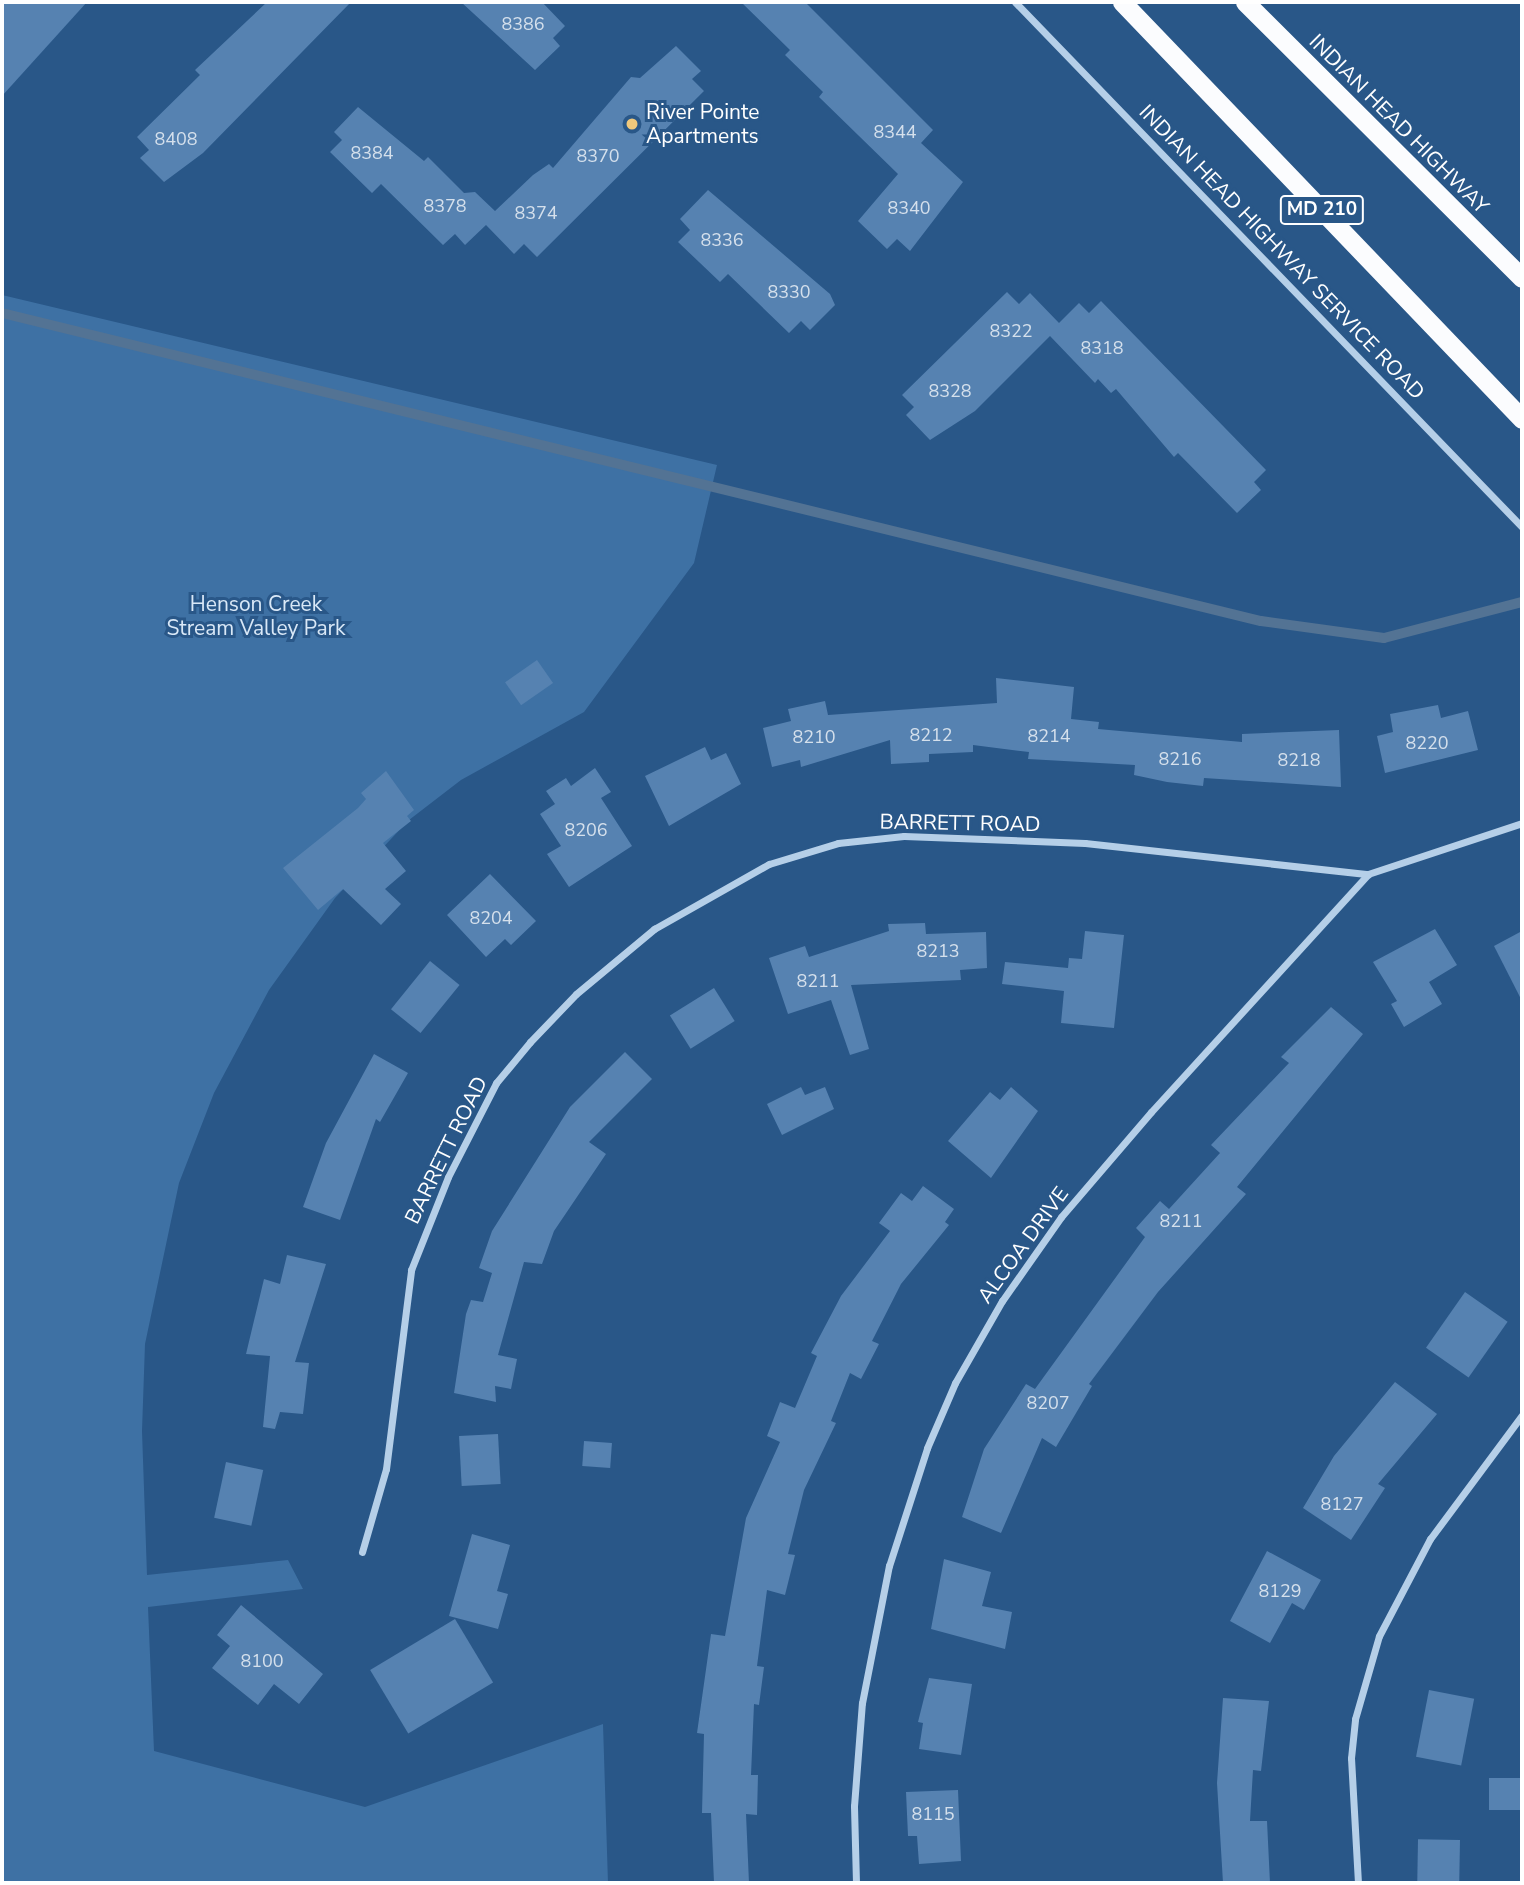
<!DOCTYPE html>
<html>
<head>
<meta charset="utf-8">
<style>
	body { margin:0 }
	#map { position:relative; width:1524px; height:1885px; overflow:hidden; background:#295788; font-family:"Nunito Sans",sans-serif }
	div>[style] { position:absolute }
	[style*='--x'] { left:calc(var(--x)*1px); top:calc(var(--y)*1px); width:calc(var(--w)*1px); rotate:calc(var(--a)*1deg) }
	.green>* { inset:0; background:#3e71a4 }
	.stream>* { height:10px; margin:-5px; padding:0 5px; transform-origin:5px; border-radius:5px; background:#537394 }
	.building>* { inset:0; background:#5682b1; transform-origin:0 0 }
	.minor>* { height:7px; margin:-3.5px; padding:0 3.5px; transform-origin:3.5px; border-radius:3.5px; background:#b5cfe8 }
	.trunk>* { height:19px; margin:-9.5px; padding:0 9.5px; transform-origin:9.5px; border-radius:9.5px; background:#fbfcfe }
	.dots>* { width:19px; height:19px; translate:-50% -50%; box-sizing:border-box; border:4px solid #295788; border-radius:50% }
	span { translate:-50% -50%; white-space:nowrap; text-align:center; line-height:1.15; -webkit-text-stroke:6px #295788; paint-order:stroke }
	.number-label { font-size:18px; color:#d5e0ec }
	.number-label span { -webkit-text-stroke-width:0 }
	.shield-label span { padding:2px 5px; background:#295788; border:2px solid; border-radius:5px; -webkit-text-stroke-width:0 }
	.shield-label { font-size:19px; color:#fff; font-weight:700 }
	.poi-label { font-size:21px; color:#fff }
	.left { translate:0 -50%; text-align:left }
	.street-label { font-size:21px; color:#fff }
	.park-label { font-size:21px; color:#d9e8f7 }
	.frame { position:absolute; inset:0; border:4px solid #fff; pointer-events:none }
</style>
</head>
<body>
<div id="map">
	<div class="green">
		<i style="clip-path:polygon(2px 295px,717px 465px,694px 563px,584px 712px,461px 780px,409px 820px,335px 898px,269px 990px,214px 1093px,179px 1183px,145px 1344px,142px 1431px,147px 1575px,288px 1560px,303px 1589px,148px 1607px,154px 1751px,365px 1807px,603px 1724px,608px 1883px,2px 1883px)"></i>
	</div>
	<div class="stream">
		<i style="--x:2;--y:313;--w:1296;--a:13.75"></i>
		<i style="--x:1261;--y:621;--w:124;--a:7.9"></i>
		<i style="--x:1384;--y:638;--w:143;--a:-14.6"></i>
	</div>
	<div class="building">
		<i style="clip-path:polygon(2px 2px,87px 2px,2px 96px)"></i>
		<i style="clip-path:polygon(267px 2px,351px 2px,203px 153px,164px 182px,140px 158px,149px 150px,137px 137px,200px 75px,195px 70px)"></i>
		<i style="clip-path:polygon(461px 2px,542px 2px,565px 26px,553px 38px,560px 46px,535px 70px)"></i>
		<i style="clip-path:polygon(741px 2px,805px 2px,933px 130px,921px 143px,963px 182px,910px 251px,897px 239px,887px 249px,858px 221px,898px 174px,819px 97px,823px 92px,785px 55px,790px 50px)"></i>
		<i style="clip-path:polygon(676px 46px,701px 71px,692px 79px,704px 91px,537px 257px,524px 244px,514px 254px,486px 225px,465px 245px,455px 234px,443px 245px,381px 184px,372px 193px,330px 152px,342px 140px,334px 132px,358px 107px,424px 161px,428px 157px,464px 193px,475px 192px,495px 211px,533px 175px,549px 164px,553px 168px,631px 77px,640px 78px)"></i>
		<i style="clip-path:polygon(708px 190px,830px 294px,835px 305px,810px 330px,801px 321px,789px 333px,728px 274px,720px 282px,678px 242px,690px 230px,680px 219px)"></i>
		<i style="clip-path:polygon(1007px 292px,1019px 304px,1030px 293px,1059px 323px,1079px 303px,1089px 313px,1101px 301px,1266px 470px,1254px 482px,1261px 490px,1237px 513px,1178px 453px,1174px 457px,1116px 389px,1111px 393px,1098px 379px,1095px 383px,1050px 336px,975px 411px,930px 440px,906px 415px,914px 407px,902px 395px)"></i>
		<i style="left:537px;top:660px;width:28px;height:39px;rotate:55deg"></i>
		<i style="clip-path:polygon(996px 678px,1074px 687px,1071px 719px,1099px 722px,1098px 729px,1242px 742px,1242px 734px,1339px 730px,1341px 787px,1204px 778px,1203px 786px,1167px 782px,1134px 775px,1135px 765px,1028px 759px,1029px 752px,973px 745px,973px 752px,929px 754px,929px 762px,891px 764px,890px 740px,801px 767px,800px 760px,772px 767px,763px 728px,791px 721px,788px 709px,825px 701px,828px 715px,997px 703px)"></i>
		<i style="clip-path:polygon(1438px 705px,1441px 718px,1468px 711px,1478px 750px,1385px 773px,1377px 736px,1393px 732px,1390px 714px)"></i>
		<i style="clip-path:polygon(705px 747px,711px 760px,726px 753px,741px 784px,669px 826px,645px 776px)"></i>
		<i style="clip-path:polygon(595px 768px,611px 792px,601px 798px,632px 846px,569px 887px,547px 854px,561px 846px,540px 814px,555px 804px,546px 791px,566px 778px,571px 786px)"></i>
		<i style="clip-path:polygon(386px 771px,414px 810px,407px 816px,411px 821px,383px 843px,406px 871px,385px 889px,401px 904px,381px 925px,343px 889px,318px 910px,283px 868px,358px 808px,366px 799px,361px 793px)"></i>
		<i style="clip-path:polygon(490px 874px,536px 921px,511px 945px,505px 939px,486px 957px,447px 915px)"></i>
		<i style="clip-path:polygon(925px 923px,926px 934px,986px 932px,987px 968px,960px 970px,961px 980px,851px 985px,869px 1049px,850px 1055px,831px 1000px,788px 1014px,769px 958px,805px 946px,809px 957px,889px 931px,888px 924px)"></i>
		<i style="clip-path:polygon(1435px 929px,1457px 965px,1429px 982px,1442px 1004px,1404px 1027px,1391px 1004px,1397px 1001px,1373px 962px)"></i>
		<i style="clip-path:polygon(1085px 931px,1124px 935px,1114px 1028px,1061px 1023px,1064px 991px,1002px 984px,1005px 962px,1068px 968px,1069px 958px,1082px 959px)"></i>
		<i style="clip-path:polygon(1522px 931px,1522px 1001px,1494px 946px)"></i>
		<i style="left:430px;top:961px;width:38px;height:62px;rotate:39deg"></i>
		<i style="left:714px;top:988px;width:39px;height:52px;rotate:58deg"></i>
		<i style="clip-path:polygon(1331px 1007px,1363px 1034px,1237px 1187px,1246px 1194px,1158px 1292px,1089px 1384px,1092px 1386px,1056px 1447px,1042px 1438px,1001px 1533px,962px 1517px,984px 1449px,1026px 1384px,1035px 1389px,1145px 1237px,1136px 1228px,1160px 1201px,1169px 1209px,1220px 1153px,1211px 1145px,1289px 1063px,1281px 1057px)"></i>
		<i style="clip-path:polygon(625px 1052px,652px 1079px,589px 1142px,606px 1154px,554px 1231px,542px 1264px,524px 1262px,498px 1355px,517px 1359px,511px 1389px,495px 1386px,496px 1402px,454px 1393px,466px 1314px,471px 1300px,483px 1302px,492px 1273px,479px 1268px,492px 1231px,570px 1107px)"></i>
		<i style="clip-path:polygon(374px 1054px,408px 1073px,380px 1122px,376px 1119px,340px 1220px,303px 1207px,326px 1143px)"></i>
		<i style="clip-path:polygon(801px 1087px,805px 1095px,825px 1087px,834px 1109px,782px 1135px,767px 1104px)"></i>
		<i style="clip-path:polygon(1011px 1087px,1038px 1111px,991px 1178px,948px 1141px,990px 1092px,1000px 1100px)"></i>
		<i style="clip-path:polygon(923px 1186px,954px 1209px,945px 1222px,949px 1225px,901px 1284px,872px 1341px,879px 1344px,861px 1379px,850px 1373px,831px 1421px,836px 1423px,804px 1490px,788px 1554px,795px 1555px,785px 1595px,767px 1590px,757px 1666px,764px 1667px,759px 1705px,754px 1704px,751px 1775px,758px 1775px,757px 1815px,746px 1814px,749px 1883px,714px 1883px,711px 1813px,702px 1813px,704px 1734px,697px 1733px,711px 1634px,725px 1636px,746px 1518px,780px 1442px,767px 1436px,780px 1402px,795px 1408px,817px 1356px,811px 1353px,841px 1296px,890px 1231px,879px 1223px,901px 1193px,912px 1201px)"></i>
		<i style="clip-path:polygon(287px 1255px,326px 1264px,295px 1362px,309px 1363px,303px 1414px,280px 1412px,275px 1429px,263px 1427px,270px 1356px,246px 1354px,264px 1279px,280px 1284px)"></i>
		<i style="left:1465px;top:1292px;width:52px;height:68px;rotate:35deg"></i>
		<i style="clip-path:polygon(1395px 1382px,1437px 1414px,1378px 1484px,1385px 1488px,1351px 1540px,1303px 1508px,1334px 1456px)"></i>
		<i style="left:498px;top:1434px;width:50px;height:39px;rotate:87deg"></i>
		<i style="left:584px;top:1441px;width:28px;height:25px;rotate:4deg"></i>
		<i style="left:226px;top:1462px;width:38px;height:57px;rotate:12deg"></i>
		<i style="clip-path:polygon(472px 1534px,510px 1545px,497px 1591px,508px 1594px,498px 1629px,449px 1616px)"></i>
		<i style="clip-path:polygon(1267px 1551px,1321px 1580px,1304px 1610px,1292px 1603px,1270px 1643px,1230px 1621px)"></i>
		<i style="clip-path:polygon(944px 1559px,991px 1572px,982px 1606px,1012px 1612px,1005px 1649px,931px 1629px)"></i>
		<i style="clip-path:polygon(241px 1605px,323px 1674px,299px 1704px,274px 1684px,258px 1705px,212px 1668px,230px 1646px,217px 1635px)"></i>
		<i style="left:455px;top:1619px;width:74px;height:99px;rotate:59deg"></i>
		<i style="clip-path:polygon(929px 1678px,972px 1684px,961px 1755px,919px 1749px,923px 1723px,918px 1722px)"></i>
		<i style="left:1429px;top:1690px;width:46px;height:68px;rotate:11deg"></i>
		<i style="clip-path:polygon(1223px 1698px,1269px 1701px,1261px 1771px,1253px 1770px,1250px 1821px,1267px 1821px,1270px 1883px,1223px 1883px,1217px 1783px)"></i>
		<i style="left:1522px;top:1778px;width:32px;height:33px;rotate:90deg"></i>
		<i style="clip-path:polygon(958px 1790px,961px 1861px,919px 1864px,917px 1836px,908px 1836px,906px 1792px)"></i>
		<i style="left:1460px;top:1840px;width:43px;height:42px;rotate:91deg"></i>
	</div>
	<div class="minor">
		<i style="--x:1015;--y:2;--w:730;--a:46"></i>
		<i style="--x:362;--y:1552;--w:86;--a:-73.9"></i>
		<i style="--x:386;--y:1469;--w:201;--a:-82.8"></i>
		<i style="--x:411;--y:1270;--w:100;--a:-68.3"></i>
		<i style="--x:448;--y:1177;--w:106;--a:-62.9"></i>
		<i style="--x:496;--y:1083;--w:53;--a:-50.3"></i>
		<i style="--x:530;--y:1042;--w:66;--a:-46.2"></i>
		<i style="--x:576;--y:994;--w:102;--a:-39.8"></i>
		<i style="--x:654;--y:929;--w:132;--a:-29.5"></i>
		<i style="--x:769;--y:864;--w:72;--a:-16.9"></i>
		<i style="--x:838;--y:843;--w:66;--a:-6.1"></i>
		<i style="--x:904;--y:836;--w:181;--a:2.2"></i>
		<i style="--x:1085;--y:843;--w:285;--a:6.3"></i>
		<i style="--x:856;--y:1883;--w:77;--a:-91.5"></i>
		<i style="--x:854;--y:1806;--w:103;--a:-85.6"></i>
		<i style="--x:862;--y:1703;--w:140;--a:-78.9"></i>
		<i style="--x:889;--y:1566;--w:124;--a:-72.1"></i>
		<i style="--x:927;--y:1448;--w:71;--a:-66.7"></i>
		<i style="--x:955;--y:1383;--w:95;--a:-60.2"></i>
		<i style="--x:1002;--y:1301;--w:103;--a:-54.9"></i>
		<i style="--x:1061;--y:1217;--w:138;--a:-49.4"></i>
		<i style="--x:1151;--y:1112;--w:322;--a:-47.6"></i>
		<i style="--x:1368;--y:874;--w:162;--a:-18.3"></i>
		<i style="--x:1358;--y:1883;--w:125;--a:-93.2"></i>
		<i style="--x:1351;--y:1758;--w:39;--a:-84"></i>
		<i style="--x:1355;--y:1719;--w:86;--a:-73.9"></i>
		<i style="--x:1379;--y:1636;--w:110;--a:-62.3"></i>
		<i style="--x:1430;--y:1539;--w:154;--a:-53.4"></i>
	</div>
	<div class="trunk">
		<i style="--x:1122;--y:2;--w:578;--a:46.19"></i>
		<i style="--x:1245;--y:2;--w:391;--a:44.9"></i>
	</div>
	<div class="dots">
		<i style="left:632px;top:124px;background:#efc87c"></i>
	</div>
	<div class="number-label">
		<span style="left:523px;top:24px">8386</span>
		<span style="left:895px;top:132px">8344</span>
		<span style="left:176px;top:139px">8408</span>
		<span style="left:372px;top:153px">8384</span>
		<span style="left:598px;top:156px">8370</span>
		<span style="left:445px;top:206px">8378</span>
		<span style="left:909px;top:208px">8340</span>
		<span style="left:536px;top:213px">8374</span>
		<span style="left:722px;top:240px">8336</span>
		<span style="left:789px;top:292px">8330</span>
		<span style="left:1011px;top:331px">8322</span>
		<span style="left:1102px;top:348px">8318</span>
		<span style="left:950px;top:391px">8328</span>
		<span style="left:931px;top:735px">8212</span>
		<span style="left:1049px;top:736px">8214</span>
		<span style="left:814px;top:737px">8210</span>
		<span style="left:1427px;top:743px">8220</span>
		<span style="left:1180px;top:759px">8216</span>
		<span style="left:1299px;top:760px">8218</span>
		<span style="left:586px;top:830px">8206</span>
		<span style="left:491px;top:918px">8204</span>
		<span style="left:938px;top:951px">8213</span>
		<span style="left:818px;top:981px">8211</span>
		<span style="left:1181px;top:1221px">8211</span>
		<span style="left:1048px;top:1403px">8207</span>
		<span style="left:1342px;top:1504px">8127</span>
		<span style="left:1280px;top:1591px">8129</span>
		<span style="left:262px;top:1661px">8100</span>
		<span style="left:933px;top:1814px">8115</span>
	</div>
	<div class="shield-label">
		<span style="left:1322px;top:210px">MD 210</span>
	</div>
	<div class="poi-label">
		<span class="left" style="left:646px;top:124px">River Pointe<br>Apartments</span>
	</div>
	<div class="street-label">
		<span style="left:1399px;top:124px;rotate:45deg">INDIAN HEAD HIGHWAY</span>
		<span style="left:1282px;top:252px;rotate:46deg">INDIAN HEAD HIGHWAY SERVICE ROAD</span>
		<span style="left:960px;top:823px;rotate:1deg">BARRETT ROAD</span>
		<span style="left:446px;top:1150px;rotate:-64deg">BARRETT ROAD</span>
		<span style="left:1023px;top:1245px;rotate:-54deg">ALCOA DRIVE</span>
	</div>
	<div class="park-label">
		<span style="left:256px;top:616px">Henson Creek<br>Stream Valley Park</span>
	</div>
	<div class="frame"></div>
</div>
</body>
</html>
